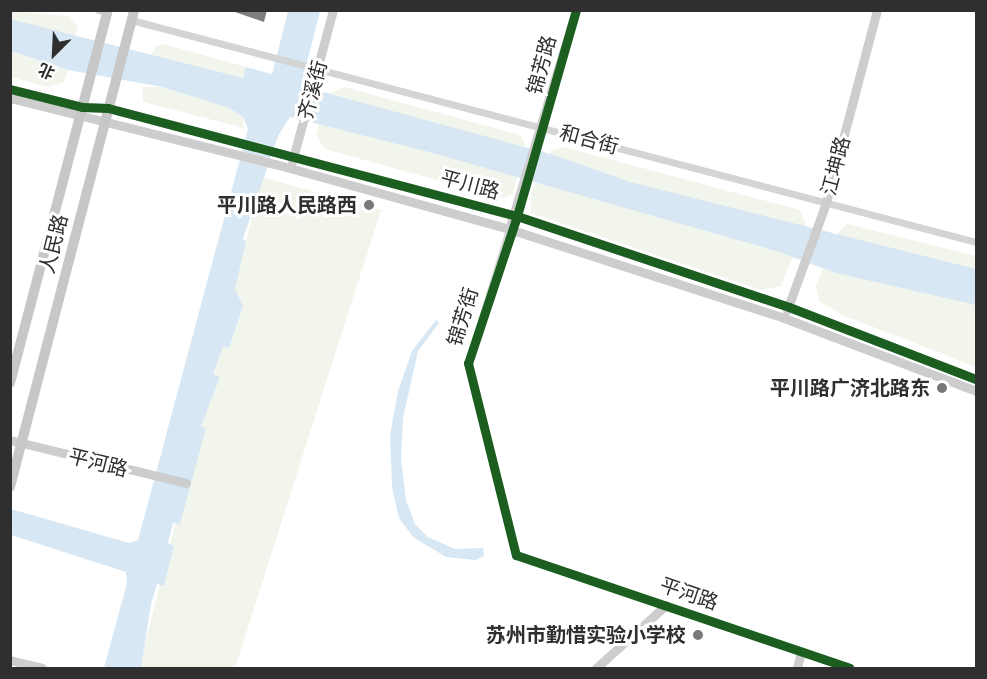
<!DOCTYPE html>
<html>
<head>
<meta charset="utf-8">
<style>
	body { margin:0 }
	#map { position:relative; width:987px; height:679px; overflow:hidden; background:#fff; font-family:Rubik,"Noto Sans SC",sans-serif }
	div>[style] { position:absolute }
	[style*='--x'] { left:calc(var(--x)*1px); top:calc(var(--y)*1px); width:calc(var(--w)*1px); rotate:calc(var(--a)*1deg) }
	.green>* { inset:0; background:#f1f5eb }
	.water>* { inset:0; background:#d7e8f4 }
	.building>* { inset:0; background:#7f7f7f }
	.street>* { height:7px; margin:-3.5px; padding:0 3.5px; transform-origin:3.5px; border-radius:3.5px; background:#d4d4d4 }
	.secondary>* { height:9px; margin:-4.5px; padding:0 4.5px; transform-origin:4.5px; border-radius:4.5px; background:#cdcdcd }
	.primary>* { height:10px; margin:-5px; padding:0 5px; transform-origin:5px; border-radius:5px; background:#c7c7c7 }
	.cycleway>* { height:9px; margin:-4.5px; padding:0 4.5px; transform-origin:4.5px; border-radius:4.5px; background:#1b5e20 }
	.dots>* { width:16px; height:16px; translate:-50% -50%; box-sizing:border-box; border:3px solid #fff; border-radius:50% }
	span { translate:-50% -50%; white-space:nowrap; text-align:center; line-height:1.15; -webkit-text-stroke:6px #fff; paint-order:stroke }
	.street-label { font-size:20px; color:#2f2f2f }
	.poi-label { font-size:20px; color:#2f2f2f; font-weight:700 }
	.right { translate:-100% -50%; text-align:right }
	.frame { position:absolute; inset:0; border:12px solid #2f2f2f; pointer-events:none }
	.north { position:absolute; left:24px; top:24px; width:60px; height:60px; -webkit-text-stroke:4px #fff; paint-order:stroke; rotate:204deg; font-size:16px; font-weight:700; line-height:24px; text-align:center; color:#2f2f2f }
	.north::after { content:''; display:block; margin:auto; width:21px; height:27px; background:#2f2f2f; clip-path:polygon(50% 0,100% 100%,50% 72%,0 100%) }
</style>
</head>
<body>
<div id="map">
	<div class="green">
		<i style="clip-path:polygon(10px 11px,68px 16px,78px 26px,75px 38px,11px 19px)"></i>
		<i style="clip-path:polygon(164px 44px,246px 67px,244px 78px,150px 57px,156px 46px)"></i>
		<i style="clip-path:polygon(10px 51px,68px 70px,64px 82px,48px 87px,11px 77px)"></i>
		<i style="clip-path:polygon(142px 87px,162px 87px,229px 108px,243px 117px,244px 128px,143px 102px)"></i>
		<i style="clip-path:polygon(344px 87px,520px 135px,525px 144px,513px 193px,506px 198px,494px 196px,325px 149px,316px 135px,327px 95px)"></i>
		<i style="clip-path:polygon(564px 147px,800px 210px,806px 225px,781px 286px,761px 290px,531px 213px,531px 194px,551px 150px)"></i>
		<i style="clip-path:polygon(262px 177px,381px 210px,235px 668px,139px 668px)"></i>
		<i style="clip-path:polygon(847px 224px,976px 256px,976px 367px,845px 316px,819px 301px,816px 286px,838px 233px)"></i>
	</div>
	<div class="water">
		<i style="clip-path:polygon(288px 11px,320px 11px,301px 86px,554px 155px,630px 182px,976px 269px,976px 305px,836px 273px,776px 251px,433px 153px,290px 117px,278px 136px,243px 239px,246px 241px,235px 289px,243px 306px,229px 348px,223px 346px,213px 374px,220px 377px,201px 426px,206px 428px,180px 524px,173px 523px,168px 543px,174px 546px,164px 586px,157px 584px,151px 604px,141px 668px,104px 668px,127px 583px,126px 572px,11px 535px,11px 509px,129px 543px,138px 540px,248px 129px,243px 117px,229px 108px,162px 87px,68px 70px,11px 51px,10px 19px,243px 78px,246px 67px,272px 74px)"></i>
		<i style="clip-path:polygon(436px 320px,439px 323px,418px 351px,403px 418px,401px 459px,406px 500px,415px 524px,428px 537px,455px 549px,483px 548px,484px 556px,475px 560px,446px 557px,413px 537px,399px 518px,392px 488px,390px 435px,398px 391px,412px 351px)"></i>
	</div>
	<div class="building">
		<i style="clip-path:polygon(229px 10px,267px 10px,264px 22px)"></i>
	</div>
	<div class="street">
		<i style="--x:98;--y:10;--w:9;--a:18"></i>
		<i style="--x:131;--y:20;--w:874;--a:14.72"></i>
		<i style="--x:509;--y:229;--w:140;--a:107"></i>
		<i style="--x:468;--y:363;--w:198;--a:76"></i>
		<i style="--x:516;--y:555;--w:352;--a:18.7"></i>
	</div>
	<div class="secondary">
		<i style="--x:10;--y:89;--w:74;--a:14"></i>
		<i style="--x:82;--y:107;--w:26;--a:2"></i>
		<i style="--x:108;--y:108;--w:423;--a:14.8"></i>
		<i style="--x:517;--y:216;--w:287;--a:18.5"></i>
		<i style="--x:789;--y:307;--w:200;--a:21.1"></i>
		<i style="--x:10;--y:98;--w:273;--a:14"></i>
		<i style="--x:275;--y:164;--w:243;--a:15.5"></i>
		<i style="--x:509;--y:229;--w:289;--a:17.9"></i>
		<i style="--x:784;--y:318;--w:205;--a:20.8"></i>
		<i style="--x:292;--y:162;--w:157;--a:-74.9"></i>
		<i style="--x:509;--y:229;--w:229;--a:-73"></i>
		<i style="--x:787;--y:310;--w:114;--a:-70"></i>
		<i style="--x:826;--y:203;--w:200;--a:-75.2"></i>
		<i style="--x:10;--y:440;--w:181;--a:13.7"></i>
		<i style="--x:10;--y:660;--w:33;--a:14"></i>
		<i style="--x:596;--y:668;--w:94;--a:-42"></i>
		<i style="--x:797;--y:668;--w:16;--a:-76"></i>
	</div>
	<div class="primary">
		<i style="--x:10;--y:383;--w:386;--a:-75.3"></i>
		<i style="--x:10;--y:487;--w:493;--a:-75.4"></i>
	</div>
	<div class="cycleway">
		<i style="--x:576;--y:10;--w:214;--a:106"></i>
		<i style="--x:517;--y:216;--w:155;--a:108.4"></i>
		<i style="--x:468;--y:363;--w:198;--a:76"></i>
		<i style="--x:516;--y:555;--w:352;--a:18.7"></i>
		<i style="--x:10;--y:89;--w:74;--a:14"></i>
		<i style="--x:82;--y:107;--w:26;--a:2"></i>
		<i style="--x:108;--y:108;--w:423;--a:14.8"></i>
		<i style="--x:517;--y:216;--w:287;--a:18.5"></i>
		<i style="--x:789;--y:307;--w:200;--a:21.1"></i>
	</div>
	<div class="dots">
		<i style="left:369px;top:205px;background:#787878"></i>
		<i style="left:942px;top:388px;background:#787878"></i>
		<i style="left:698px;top:635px;background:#787878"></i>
	</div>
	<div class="street-label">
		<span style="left:542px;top:65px;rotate:-75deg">锦芳路</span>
		<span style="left:313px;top:90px;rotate:-75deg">齐溪街</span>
		<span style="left:589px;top:140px;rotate:15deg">和合街</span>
		<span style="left:836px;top:166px;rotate:-75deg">江坤路</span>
		<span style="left:470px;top:185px;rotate:15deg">平川路</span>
		<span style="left:54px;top:244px;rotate:-76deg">人民路</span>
		<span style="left:463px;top:317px;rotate:-73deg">锦芳街</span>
		<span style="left:98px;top:463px;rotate:14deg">平河路</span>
		<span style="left:689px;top:594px;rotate:19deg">平河路</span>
	</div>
	<div class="poi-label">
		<span class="right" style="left:357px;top:205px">平川路人民路西</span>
		<span class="right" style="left:930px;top:388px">平川路广济北路东</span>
		<span class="right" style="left:686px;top:635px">苏州市勤惜实验小学校</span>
	</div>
	<div class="frame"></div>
	<div class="north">北</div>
</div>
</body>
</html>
